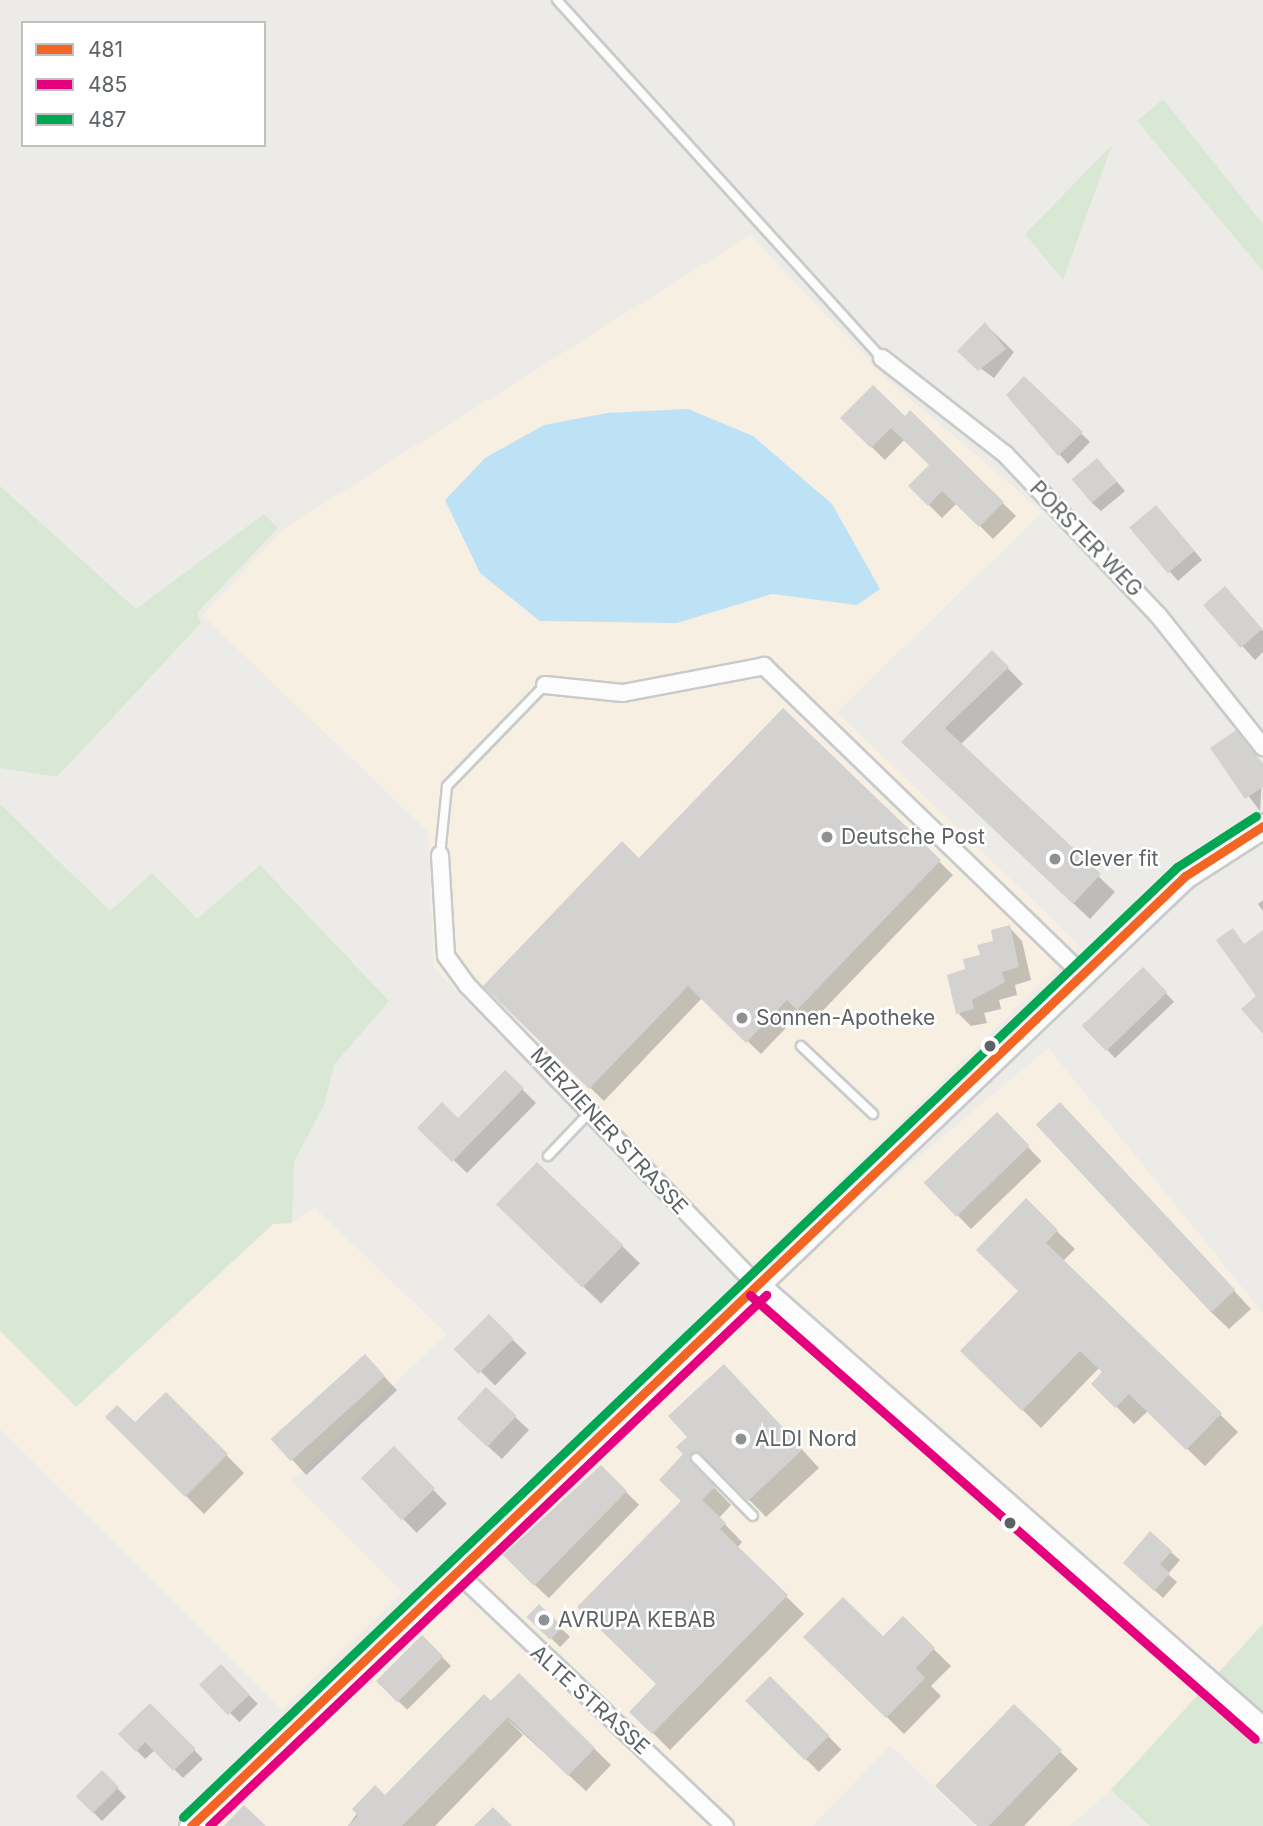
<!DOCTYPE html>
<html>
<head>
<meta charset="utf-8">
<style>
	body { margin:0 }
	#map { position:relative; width:1263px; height:1826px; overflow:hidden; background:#edebe8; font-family:Inter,sans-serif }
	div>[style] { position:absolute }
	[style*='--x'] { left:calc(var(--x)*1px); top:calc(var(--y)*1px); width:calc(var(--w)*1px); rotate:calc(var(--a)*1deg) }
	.commercial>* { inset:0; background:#f6efe2 }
	.green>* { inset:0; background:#d8e8d4 }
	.water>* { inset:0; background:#bde2f6 }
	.shadow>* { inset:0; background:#0003; transform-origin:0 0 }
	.building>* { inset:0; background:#d3d2d1; transform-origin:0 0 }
	.roads { filter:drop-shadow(2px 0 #c9caca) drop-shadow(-2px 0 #c9caca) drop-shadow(0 2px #c9caca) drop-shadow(0 -2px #c9caca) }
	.lane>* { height:8px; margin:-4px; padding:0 4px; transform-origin:4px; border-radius:4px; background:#fcfcfc }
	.street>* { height:16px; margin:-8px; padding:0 8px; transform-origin:8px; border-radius:8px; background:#fcfcfc }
	.secondary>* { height:23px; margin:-11.5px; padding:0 11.5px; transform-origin:11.5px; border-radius:11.5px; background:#fcfcfc }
	.bus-1>* { height:9px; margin:-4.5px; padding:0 4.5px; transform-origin:4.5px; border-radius:4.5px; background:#f26522 }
	.bus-2>* { height:9px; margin:-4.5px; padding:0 4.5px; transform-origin:4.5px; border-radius:4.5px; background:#e5007d }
	.bus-3>* { height:9px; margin:-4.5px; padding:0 4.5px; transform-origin:4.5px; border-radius:4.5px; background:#00a651 }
	.dots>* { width:19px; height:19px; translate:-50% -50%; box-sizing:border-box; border:4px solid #fff; border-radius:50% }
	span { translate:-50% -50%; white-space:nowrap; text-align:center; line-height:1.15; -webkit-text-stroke:5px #fff; paint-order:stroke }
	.street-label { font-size:21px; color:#5d6265 }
	.poi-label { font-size:21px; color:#5d6265 }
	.left { translate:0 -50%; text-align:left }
	.legend { position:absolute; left:21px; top:21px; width:245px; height:126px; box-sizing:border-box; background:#fff; border:2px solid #bec0c1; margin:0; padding:9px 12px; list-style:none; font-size:21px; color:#5d6265 }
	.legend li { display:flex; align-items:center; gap:14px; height:35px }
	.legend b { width:35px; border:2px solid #bec0c1 }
</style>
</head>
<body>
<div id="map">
	<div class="commercial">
		<i style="clip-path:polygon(750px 235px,889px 381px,1043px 512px,837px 712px,1080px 946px,746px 1272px,719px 1258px,434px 968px,428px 832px,202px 615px,283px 529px)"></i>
		<i style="clip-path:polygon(1048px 1048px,1263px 1313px,1263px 1624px,1111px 1790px,1070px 1826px,975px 1826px,890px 1745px,813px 1826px,213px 1826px,746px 1302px)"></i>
		<i style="clip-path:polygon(315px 1208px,447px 1334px,291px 1481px,402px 1592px,282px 1710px,0 1429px,0 1331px,77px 1407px,273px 1224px,292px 1223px)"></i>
	</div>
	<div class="green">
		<i style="clip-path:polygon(1163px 99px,1263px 224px,1263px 271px,1137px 121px)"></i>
		<i style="clip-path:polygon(1112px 145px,1063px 280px,1025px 234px)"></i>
		<i style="clip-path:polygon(0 486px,136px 609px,264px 514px,278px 528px,197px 613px,201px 623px,57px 777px,0 768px)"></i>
		<i style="clip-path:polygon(0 804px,110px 911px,152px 873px,197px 919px,260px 865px,389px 1001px,334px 1065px,324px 1105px,294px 1162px,292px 1223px,273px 1224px,76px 1407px,0 1331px)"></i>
		<i style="clip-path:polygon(1263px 1624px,1263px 1826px,1150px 1826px,1111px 1790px)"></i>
	</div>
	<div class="water">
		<i style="clip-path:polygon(688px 409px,753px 436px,832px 504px,880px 589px,857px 605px,772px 594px,677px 623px,540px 621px,480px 573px,445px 500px,485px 458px,544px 425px,607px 413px)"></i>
	</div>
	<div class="shadow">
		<i style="clip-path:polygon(985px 324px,1014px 352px,994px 378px,968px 359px)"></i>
		<i style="clip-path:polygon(1025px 379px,1090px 442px,1068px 464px,1008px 395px)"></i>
		<i style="clip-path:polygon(910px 413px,1016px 516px,993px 539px,957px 503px,942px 518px,910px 486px,931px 465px,905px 439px,885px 460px,842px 418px,905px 418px)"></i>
		<i style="clip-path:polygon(1105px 468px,1125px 491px,1101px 511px,1092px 503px)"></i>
		<i style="clip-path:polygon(1165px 516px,1202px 560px,1178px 581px,1132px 528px)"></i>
		<i style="clip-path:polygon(1233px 597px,1263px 631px,1263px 652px,1255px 660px,1206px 606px)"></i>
		<i style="clip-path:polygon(992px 652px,1023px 684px,960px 745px,1115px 892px,1090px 919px,919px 758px)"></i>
		<i style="clip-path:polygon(783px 710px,953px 875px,812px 1022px,801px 1012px,761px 1054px,702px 998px,604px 1101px,485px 986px,639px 860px)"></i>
		<i style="clip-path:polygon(1236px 732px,1263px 764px,1260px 811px,1212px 748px)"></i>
		<i style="clip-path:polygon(1263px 900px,1263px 911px,1258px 904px)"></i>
		<i style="clip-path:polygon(1009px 927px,1022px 941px,1031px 980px,1015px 985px,1017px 995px,999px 1000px,1001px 1009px,984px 1013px,987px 1023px,971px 1026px,958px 1013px,967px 970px)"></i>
		<i style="clip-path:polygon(1152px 978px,1174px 1002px,1115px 1058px,1083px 1024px)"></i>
		<i style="clip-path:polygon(505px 1072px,536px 1103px,467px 1173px,420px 1128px,458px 1121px)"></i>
		<i style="left:997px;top:1115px;width:64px;height:98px;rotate:46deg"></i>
		<i style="clip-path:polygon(1078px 1122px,1251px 1309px,1229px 1329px,1211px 1312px)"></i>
		<i style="left:537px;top:1164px;width:143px;height:56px;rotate:44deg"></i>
		<i style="clip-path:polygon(1026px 1201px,1075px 1249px,1063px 1261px,1238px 1432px,1205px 1466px,1148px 1411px,1134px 1424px,1093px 1384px,1104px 1373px,1099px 1368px,1041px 1428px,963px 1351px,1020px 1291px)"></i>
		<i style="left:489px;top:1317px;width:52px;height:45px;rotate:44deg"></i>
		<i style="left:365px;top:1356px;width:47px;height:124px;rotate:47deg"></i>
		<i style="clip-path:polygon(742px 1384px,819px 1468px,766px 1517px,720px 1470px,709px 1470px,708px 1481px,731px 1505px,719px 1518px,742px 1542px,737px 1548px,804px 1614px,670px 1750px,632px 1712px,658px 1685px,686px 1454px)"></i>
		<i style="clip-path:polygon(166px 1394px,244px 1473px,204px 1514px,107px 1417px,135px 1425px)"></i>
		<i style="clip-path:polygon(515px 1417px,529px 1430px,502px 1459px,472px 1432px)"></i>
		<i style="left:394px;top:1449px;width:76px;height:42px;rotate:46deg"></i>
		<i style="left:601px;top:1468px;width:53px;height:130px;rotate:44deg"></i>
		<i style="clip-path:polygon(1150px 1534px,1180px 1560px,1168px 1574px,1177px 1582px,1163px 1598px,1133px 1571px)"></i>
		<i style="left:539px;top:1607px;width:43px;height:14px;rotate:44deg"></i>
		<i style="clip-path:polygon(903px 1619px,951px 1666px,931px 1686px,941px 1696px,904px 1734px,806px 1637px,883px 1639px)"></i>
		<i style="left:422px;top:1637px;width:41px;height:62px;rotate:45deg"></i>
		<i style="left:221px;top:1667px;width:52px;height:26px;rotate:45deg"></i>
		<i style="clip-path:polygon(519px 1675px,611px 1765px,586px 1791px,505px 1717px,523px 1735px,435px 1826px,348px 1826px,375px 1788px,385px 1797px)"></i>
		<i style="left:770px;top:1678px;width:101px;height:32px;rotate:45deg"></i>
		<i style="clip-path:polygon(150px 1705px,203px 1759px,183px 1778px,155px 1750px,145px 1759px,121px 1734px)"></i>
		<i style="clip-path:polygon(1014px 1707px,1078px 1769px,1024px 1826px,978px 1826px)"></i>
		<i style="left:102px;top:1773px;width:34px;height:34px;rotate:45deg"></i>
	</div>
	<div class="building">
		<i style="clip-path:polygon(985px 322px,1006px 349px,978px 371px,957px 351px)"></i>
		<i style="clip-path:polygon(1024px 376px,1083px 432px,1058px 456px,1006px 395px)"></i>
		<i style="clip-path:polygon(873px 385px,905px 416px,910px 410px,1004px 502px,979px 527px,942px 491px,928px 506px,908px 486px,929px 465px,891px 428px,871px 448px,840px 418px)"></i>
		<i style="left:1097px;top:458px;width:31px;height:33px;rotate:50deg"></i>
		<i style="left:1156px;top:505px;width:60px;height:35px;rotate:50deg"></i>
		<i style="left:1225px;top:586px;width:57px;height:29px;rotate:49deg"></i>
		<i style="clip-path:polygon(992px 650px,1009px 667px,945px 728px,1101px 874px,1073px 904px,901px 742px)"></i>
		<i style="clip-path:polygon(783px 708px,941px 860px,797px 1010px,787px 1000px,746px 1043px,688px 986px,589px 1089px,483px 986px,622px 841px,639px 858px)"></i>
		<i style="clip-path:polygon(1236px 730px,1263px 764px,1263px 787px,1245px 799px,1210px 748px)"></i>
		<i style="clip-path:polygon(1010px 925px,1019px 967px,1002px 972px,1005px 982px,972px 1000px,974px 1009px,956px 1014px,947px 975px,965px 969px,963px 959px,980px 955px,977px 945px,993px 941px,991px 930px)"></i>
		<i style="clip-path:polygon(1233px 928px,1244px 944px,1263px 930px,1263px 1034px,1241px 1009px,1256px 996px,1216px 940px)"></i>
		<i style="left:1143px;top:967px;width:35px;height:85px;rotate:46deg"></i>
		<i style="clip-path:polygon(505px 1070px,524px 1088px,452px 1162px,417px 1128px,442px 1102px,458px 1118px)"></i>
		<i style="left:1060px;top:1102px;width:257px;height:33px;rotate:47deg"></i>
		<i style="left:997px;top:1112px;width:47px;height:102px;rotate:46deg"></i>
		<i style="left:537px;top:1162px;width:120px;height:59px;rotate:44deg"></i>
		<i style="clip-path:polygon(1026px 1198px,1058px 1230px,1046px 1243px,1222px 1413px,1186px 1450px,1129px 1394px,1115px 1408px,1091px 1384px,1102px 1372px,1080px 1351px,1022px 1411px,960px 1351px,1018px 1291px,976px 1250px)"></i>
		<i style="left:489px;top:1314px;width:35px;height:50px;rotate:45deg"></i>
		<i style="left:365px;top:1354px;width:30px;height:127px;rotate:48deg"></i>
		<i style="clip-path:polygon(724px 1364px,803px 1449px,748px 1501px,700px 1453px,690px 1460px,715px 1487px,702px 1500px,726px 1523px,720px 1529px,788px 1595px,652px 1734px,629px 1712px,656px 1684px,577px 1607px,681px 1501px,659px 1480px,683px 1454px,676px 1447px,687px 1437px,668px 1416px)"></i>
		<i style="left:486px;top:1387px;width:42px;height:43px;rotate:43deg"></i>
		<i style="clip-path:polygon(166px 1392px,228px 1454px,185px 1497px,105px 1417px,117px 1405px,135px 1422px)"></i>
		<i style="left:394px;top:1446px;width:59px;height:46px;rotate:46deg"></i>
		<i style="clip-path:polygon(601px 1465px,627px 1491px,534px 1586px,503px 1555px)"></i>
		<i style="clip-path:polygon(1150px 1531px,1172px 1551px,1160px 1564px,1170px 1573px,1154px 1591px,1123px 1563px)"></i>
		<i style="clip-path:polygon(843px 1597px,883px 1636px,903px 1616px,935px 1648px,916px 1668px,925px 1678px,886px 1718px,803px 1637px)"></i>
		<i style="left:539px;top:1604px;width:33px;height:18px;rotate:44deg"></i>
		<i style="left:422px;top:1635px;width:30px;height:65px;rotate:45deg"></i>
		<i style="left:221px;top:1664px;width:42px;height:30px;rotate:47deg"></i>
		<i style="clip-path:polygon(519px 1673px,595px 1748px,568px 1776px,508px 1717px,402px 1826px,348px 1826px,358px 1816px,352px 1809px,375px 1785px,385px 1795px,484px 1694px,491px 1701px)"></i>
		<i style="left:770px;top:1676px;width:84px;height:35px;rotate:45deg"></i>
		<i style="clip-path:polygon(150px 1703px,196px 1749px,173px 1771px,145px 1742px,136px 1752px,118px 1734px)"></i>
		<i style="clip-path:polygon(1014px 1704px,1062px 1750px,989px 1826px,977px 1826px,935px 1786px)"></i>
		<i style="left:102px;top:1770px;width:24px;height:37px;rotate:45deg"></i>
		<i style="clip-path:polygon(244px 1805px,266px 1826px,224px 1826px)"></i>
		<i style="clip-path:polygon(493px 1807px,512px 1826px,474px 1826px)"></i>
	</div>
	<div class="roads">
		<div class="lane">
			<i style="--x:557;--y:0;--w:484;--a:47.8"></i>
			<i style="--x:440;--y:855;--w:69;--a:-84.2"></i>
			<i style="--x:447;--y:786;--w:141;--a:-45.9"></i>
			<i style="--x:801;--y:1046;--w:99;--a:43.4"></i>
			<i style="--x:548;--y:1156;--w:64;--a:-46.3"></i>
			<i style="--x:696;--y:1458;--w:81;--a:45.5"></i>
		</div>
		<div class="street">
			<i style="--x:882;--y:358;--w:156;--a:38"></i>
			<i style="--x:1005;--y:454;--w:222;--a:46.5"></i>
			<i style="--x:1158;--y:615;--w:169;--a:51.5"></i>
			<i style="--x:545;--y:685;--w:78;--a:5.9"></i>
			<i style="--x:623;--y:693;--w:144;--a:-10.8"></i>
			<i style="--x:764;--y:666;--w:443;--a:44.1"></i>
			<i style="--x:440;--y:855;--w:101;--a:86.6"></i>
			<i style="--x:446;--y:956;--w:36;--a:54"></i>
			<i style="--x:467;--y:985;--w:419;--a:46"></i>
			<i style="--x:457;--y:1572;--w:369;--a:43.5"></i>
		</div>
		<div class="secondary">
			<i style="--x:758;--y:1286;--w:672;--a:41.32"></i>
			<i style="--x:191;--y:1826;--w:1375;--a:-43.7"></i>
			<i style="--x:1185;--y:876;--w:93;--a:-32.7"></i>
		</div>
	</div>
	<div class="bus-1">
		<i style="--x:191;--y:1826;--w:1375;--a:-43.7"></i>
		<i style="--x:1185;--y:876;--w:93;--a:-32.7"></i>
	</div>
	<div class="bus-2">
		<i style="--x:750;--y:1295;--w:672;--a:41.32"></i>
		<i style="--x:209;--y:1826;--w:770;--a:-43.63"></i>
	</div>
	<div class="bus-3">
		<i style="--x:183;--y:1817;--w:1375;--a:-43.7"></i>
		<i style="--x:1177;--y:867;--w:94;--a:-32.8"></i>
	</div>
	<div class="dots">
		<i style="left:827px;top:837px;background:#8f9293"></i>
		<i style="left:1055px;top:859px;background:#8f9293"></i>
		<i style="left:742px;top:1018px;background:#8f9293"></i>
		<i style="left:990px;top:1046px;background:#5d6265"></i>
		<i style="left:741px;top:1439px;background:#8f9293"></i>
		<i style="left:1010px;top:1523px;background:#5d6265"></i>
		<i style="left:544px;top:1620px;background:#8f9293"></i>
	</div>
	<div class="street-label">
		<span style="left:1086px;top:539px;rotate:46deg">PORSTER WEG</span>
		<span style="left:609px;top:1131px;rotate:47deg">MERZIENER STRASSE</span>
		<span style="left:590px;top:1700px;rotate:42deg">ALTE STRASSE</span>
	</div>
	<div class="poi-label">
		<span class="left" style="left:841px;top:837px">Deutsche Post</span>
		<span class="left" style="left:1069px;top:859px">Clever fit</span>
		<span class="left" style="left:756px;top:1018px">Sonnen-Apotheke</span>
		<span class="left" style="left:755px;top:1439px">ALDI Nord</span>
		<span class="left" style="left:558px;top:1620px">AVRUPA KEBAB</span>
	</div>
	<ul class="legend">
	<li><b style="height:9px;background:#f26522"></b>481</li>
	<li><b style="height:9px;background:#e5007d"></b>485</li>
	<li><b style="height:9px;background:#00a651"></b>487</li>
	</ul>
</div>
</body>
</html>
